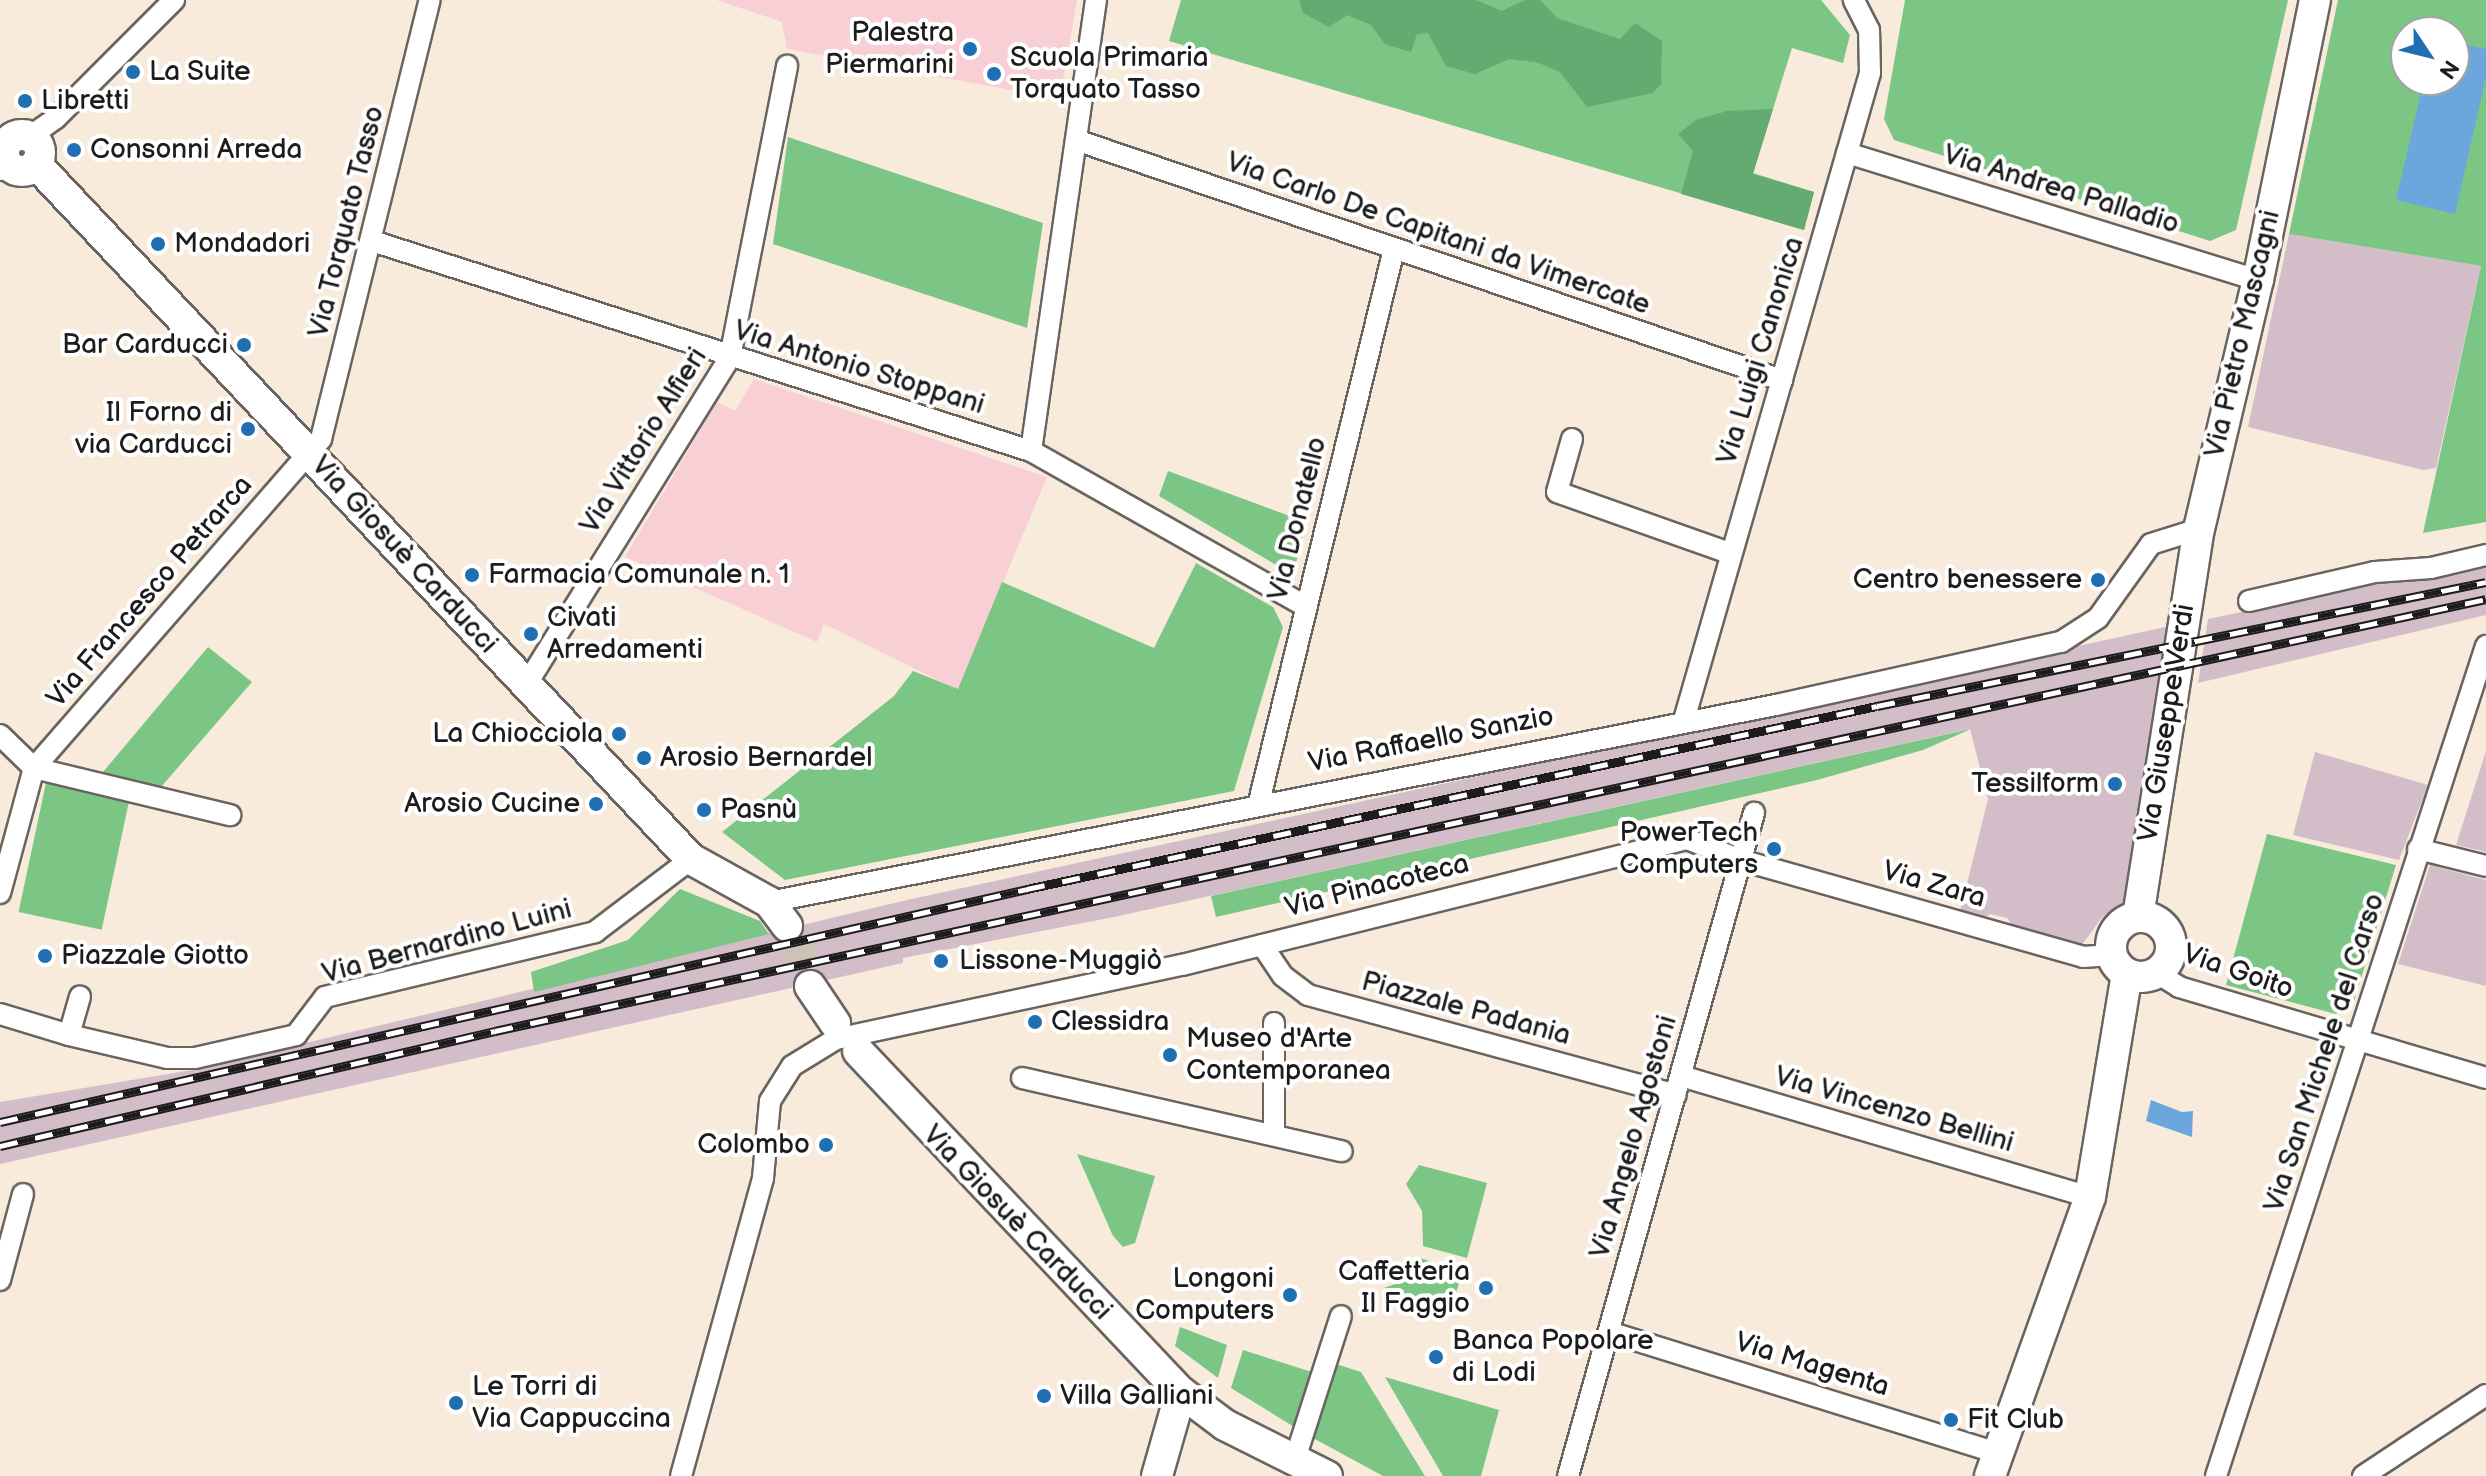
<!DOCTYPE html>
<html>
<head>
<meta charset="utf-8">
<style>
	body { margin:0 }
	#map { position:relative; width:2486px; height:1476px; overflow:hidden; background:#f9ebdc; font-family:"Balsamiq Sans",sans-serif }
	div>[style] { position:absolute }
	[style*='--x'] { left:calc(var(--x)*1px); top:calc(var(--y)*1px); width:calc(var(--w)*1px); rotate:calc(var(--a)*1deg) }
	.built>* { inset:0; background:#f7cfd4 }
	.industrial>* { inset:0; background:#d2bdc8 }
	.green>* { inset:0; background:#7bc684; transform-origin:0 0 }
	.forest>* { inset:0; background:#64ab72 }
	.water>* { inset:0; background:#6ba7dc }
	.secondary-tunnel>* { height:30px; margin-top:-15px; transform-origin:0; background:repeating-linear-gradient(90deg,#cdc2b6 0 30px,transparent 0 45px) }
	.roads { filter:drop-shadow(2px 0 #69645f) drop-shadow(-2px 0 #69645f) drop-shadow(0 2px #69645f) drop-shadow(0 -2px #69645f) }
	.street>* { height:20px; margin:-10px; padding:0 10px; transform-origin:10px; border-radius:10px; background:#fff }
	.secondary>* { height:30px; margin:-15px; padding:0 15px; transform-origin:15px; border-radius:15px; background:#fff }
	.secondary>.ring { margin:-15px; padding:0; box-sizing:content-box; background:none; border:30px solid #fff; border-radius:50% }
	.rail>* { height:9px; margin-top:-4.5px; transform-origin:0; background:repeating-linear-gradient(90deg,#fff 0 18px,#1c1c1c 0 36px); box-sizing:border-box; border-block:2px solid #1c1c1c }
	.dots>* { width:22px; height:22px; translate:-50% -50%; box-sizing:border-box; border:4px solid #fff; border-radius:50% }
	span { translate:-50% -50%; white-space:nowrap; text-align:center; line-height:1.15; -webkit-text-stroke:8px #fff; paint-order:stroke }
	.poi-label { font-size:28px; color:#1c1c1c }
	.right { translate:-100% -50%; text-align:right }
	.left { translate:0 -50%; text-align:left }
	.street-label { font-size:28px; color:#1c1c1c }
	.north { position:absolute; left:2390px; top:16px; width:80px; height:80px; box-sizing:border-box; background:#fff; border:2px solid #a4a4a4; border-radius:50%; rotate:125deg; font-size:22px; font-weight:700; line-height:32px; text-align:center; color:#1c1c1c }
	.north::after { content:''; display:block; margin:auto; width:28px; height:36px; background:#1f6fb2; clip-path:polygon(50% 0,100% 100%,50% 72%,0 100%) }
</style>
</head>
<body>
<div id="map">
	<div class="built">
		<i style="clip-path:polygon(716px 0,1077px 0,1060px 99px,787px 49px,782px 22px)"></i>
		<i style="clip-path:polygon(754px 379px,1047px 477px,958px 690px,824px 624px,817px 642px,625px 557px,717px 402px,735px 411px)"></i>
	</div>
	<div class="industrial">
		<i style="clip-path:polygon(2289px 234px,2481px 266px,2436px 468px,2423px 470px,2248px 427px)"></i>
		<i style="clip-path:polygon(2486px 561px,2486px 615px,2198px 683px,2208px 619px)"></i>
		<i style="clip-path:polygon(2170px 626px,2126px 905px,2103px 916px,2081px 946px,2018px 933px,2007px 918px,1990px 914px,1982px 920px,1960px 912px,1988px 799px,1970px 729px,1114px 917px,903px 958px,903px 963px,0 1164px,0 1102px,192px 1070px,907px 900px)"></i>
		<i style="clip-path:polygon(2486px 751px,2486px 852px,2456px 845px)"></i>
		<i style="clip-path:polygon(2315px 752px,2428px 785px,2399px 860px,2293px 835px)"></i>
		<i style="clip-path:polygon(2430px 865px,2486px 880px,2486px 986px,2398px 964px)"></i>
	</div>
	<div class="green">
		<i style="clip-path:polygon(1181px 0,1821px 0,1850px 35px,1843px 63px,1792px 48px,1753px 173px,1814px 192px,1804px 230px,1169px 41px)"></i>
		<i style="clip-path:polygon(1905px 0,2288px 0,2236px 230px,2210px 241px,1894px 140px,1884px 119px)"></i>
		<i style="clip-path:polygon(evenodd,2338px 0,2486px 0,2486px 522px,2423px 533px,2481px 266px,2289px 234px,2338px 0,2406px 32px,2454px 32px,2454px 80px,2406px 80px,2406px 32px)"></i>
		<i style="clip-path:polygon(788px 137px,1043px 223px,1027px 328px,773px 244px)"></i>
		<i style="clip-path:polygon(1168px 471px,1306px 522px,1293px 575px,1159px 496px)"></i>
		<i style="clip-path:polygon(1196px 563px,1273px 607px,1283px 627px,1234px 791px,785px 880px,722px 832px,894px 696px,913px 671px,958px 689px,1002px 582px,1154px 648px)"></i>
		<i style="clip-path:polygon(208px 647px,252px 682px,161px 787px,103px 772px)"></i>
		<i style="clip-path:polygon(1971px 729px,1923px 750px,1817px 780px,1216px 917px,1211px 896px)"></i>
		<i style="left:46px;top:783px;width:85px;height:132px;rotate:12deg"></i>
		<i style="clip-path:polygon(2267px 834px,2396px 865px,2354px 1001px,2346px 1010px,2336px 1014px,2226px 985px)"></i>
		<i style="clip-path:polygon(680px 889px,760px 921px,769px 934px,534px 992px,531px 972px,628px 940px)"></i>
		<i style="clip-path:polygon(1077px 1154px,1155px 1176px,1135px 1243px,1123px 1247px,1113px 1236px)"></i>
		<i style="clip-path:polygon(1419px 1165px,1487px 1183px,1467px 1258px,1423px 1246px,1422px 1211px,1406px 1184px)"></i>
		<i style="clip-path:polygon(1420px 1258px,1463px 1272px,1450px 1310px,1384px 1288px,1398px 1283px)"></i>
		<i style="clip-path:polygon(1180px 1327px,1227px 1345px,1218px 1378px,1175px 1346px)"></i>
		<i style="clip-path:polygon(1243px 1350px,1315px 1373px,1299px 1430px,1231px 1388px)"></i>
		<i style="clip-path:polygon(1336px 1364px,1361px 1372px,1425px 1476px,1383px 1476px,1313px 1438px)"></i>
		<i style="clip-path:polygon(1385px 1377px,1499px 1410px,1481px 1476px,1443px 1476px)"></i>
	</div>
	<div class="forest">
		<i style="clip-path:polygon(1299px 0,1476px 0,1502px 11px,1525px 0,1540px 0,1557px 18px,1620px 39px,1635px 23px,1662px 41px,1661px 84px,1653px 93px,1587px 107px,1560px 72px,1536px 62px,1509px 59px,1475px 74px,1446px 66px,1428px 33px,1417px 34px,1411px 52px,1385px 44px,1371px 25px,1347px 15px,1329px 27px,1303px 13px)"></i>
		<i style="clip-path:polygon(1773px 109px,1753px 174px,1814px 192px,1804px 230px,1681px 194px,1693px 151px,1678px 134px,1696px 120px,1727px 111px)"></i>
	</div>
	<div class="water">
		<i style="clip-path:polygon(2454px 42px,2486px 49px,2486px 77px,2455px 214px,2396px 200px,2424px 80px,2454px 80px)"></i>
		<i style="clip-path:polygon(2151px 1100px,2182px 1112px,2193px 1111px,2192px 1137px,2146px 1121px)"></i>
	</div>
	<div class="secondary-tunnel">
		<i style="--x:787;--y:926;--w:15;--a:53"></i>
		<i style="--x:796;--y:938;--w:50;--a:73.7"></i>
	</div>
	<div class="roads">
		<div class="street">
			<i style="--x:29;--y:137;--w:33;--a:-35"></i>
			<i style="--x:56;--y:118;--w:167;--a:-45"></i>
			<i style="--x:1076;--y:140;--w:746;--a:18.78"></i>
			<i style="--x:1847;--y:153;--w:430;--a:17.2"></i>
			<i style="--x:0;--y:170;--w:11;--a:-56"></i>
			<i style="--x:372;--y:241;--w:692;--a:17.68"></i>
			<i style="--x:1031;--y:451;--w:315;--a:29.5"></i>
			<i style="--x:1572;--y:439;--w:55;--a:105.8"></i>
			<i style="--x:1557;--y:492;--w:182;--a:19.5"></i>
			<i style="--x:1031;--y:451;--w:456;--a:-81.8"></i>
			<i style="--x:2249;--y:601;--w:129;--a:-13"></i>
			<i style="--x:2375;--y:572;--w:56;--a:-4.1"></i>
			<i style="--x:2431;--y:568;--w:57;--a:-13.3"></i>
			<i style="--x:526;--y:685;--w:386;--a:-58.1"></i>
			<i style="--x:730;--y:357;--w:297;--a:-78.9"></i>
			<i style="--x:1684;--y:720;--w:673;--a:-73.96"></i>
			<i style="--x:1870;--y:73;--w:43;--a:-91.3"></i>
			<i style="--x:1869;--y:30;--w:34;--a:-117"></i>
			<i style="--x:0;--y:735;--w:47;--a:44.1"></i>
			<i style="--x:34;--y:768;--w:202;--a:13.5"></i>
			<i style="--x:1259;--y:802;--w:569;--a:-76.28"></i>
			<i style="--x:2418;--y:849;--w:70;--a:14"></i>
			<i style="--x:0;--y:893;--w:130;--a:-74.8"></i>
			<i style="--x:34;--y:768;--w:437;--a:-48.9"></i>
			<i style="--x:321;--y:439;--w:452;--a:-76.1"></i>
			<i style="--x:769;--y:902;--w:1026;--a:-11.07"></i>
			<i style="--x:1776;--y:705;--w:292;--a:-12.5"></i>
			<i style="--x:2061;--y:642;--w:44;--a:-33"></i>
			<i style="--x:2098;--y:618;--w:91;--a:-54.4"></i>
			<i style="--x:2151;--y:544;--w:50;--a:-17.4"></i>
			<i style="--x:1262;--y:945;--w:37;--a:56"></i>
			<i style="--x:1283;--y:976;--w:31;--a:37"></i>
			<i style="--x:1308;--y:995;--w:381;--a:15.2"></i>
			<i style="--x:2157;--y:973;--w:26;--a:32"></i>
			<i style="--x:2179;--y:987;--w:320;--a:16.5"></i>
			<i style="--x:0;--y:1014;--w:72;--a:16.9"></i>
			<i style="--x:69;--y:1035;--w:40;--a:-74"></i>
			<i style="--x:1274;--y:1023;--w:111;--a:90"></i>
			<i style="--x:69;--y:1035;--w:101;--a:13.2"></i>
			<i style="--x:167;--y:1058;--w:28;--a:0"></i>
			<i style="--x:195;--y:1058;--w:104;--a:-12.8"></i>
			<i style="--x:296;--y:1035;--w:48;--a:-52.7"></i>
			<i style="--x:325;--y:997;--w:278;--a:-13.5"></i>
			<i style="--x:595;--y:932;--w:121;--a:-37.2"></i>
			<i style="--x:1681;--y:1076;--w:427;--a:16.5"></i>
			<i style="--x:1022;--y:1078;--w:328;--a:12.9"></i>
			<i style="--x:0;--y:1280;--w:89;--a:-75"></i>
			<i style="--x:1609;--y:1332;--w:407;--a:17.3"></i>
			<i style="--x:1295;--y:1459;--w:150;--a:-72.2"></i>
			<i style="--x:681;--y:1476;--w:309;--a:-74.6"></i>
			<i style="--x:763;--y:1178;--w:77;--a:-84.8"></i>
			<i style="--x:770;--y:1101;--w:41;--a:-57.8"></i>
			<i style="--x:792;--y:1066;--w:52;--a:-31.5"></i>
			<i style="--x:836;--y:1039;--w:354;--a:-12.1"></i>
			<i style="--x:1182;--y:965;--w:520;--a:-14.01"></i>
			<i style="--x:1687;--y:839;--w:58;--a:21.3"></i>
			<i style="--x:1741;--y:860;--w:355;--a:15.8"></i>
			<i style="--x:2083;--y:957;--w:29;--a:-4"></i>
			<i style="--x:1568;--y:1476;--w:689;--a:-74.33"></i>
			<i style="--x:2216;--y:1476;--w:873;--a:-71.98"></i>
			<i style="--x:2363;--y:1476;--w:147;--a:-33.4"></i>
		</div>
		<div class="secondary">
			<i class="ring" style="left:4px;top:135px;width:6px;height:6px"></i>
			<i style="--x:36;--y:164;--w:955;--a:46.7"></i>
			<i style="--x:691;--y:859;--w:89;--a:28.9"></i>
			<i style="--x:769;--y:902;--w:30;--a:53"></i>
			<i class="ring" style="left:2111px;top:917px;width:30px;height:30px"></i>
			<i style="--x:2138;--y:917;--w:393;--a:-81.1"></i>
			<i style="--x:2199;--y:529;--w:256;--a:-76.7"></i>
			<i style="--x:2258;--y:280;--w:286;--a:-78.5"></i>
			<i style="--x:810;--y:986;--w:45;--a:56"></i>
			<i style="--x:858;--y:1051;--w:470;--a:46.6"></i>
			<i style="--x:1181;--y:1392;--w:55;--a:36.9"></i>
			<i style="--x:1225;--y:1425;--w:114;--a:26.6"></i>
			<i style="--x:1157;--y:1476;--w:87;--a:-74.1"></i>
			<i style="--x:1990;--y:1476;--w:296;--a:-70.3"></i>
			<i style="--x:2090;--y:1197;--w:226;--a:-80.6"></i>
		</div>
	</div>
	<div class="rail">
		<i style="--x:0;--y:1122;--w:1053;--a:-12.78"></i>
		<i style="--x:1027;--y:889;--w:869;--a:-12.15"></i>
		<i style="--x:1877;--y:706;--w:621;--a:-11.51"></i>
		<i style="--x:0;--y:1146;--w:508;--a:-13.08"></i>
		<i style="--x:495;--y:1031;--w:2037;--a:-12.24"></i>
	</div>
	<div class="dots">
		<i style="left:970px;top:49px;background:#1f6fb2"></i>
		<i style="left:133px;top:72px;background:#1f6fb2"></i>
		<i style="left:994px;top:74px;background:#1f6fb2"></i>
		<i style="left:25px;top:101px;background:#1f6fb2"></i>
		<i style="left:74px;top:150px;background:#1f6fb2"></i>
		<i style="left:158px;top:244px;background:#1f6fb2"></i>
		<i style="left:244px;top:345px;background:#1f6fb2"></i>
		<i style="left:248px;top:429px;background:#1f6fb2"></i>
		<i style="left:472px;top:575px;background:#1f6fb2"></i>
		<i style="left:2098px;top:580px;background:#1f6fb2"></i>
		<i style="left:531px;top:634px;background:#1f6fb2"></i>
		<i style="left:619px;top:734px;background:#1f6fb2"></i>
		<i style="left:644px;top:758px;background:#1f6fb2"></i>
		<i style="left:2115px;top:784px;background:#1f6fb2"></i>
		<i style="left:596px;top:804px;background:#1f6fb2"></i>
		<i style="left:704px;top:810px;background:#1f6fb2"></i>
		<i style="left:1774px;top:849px;background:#1f6fb2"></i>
		<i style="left:45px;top:956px;background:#1f6fb2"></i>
		<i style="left:941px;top:961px;background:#1f6fb2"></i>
		<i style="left:1035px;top:1022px;background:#1f6fb2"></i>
		<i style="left:1170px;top:1055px;background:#1f6fb2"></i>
		<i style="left:826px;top:1145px;background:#1f6fb2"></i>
		<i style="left:1486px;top:1288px;background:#1f6fb2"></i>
		<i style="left:1290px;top:1295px;background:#1f6fb2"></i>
		<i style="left:1436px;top:1357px;background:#1f6fb2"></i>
		<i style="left:1044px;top:1396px;background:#1f6fb2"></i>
		<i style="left:456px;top:1403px;background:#1f6fb2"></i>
		<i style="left:1951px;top:1420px;background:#1f6fb2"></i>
	</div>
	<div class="poi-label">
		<span class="right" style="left:954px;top:49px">Palestra<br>Piermarini</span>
		<span class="left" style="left:1010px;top:74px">Scuola Primaria<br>Torquato Tasso</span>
		<span class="left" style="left:149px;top:72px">La Suite</span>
		<span class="left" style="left:41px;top:101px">Libretti</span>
		<span class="left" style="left:90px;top:150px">Consonni Arreda</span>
		<span class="left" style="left:174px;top:244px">Mondadori</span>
		<span class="right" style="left:228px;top:345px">Bar Carducci</span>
		<span class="right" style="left:232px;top:429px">Il Forno di<br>via Carducci</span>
		<span class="left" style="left:488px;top:575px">Farmacia Comunale n. 1</span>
		<span class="right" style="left:2082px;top:580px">Centro benessere</span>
		<span class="left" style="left:547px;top:634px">Civati<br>Arredamenti</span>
		<span class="right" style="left:603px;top:734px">La Chiocciola</span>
		<span class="left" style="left:660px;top:758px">Arosio Bernardel</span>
		<span class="right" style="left:2099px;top:784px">Tessilform</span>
		<span class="right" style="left:580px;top:804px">Arosio Cucine</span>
		<span class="left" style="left:720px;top:810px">Pasnù</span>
		<span class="right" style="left:1758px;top:849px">PowerTech<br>Computers</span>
		<span class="left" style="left:61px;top:956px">Piazzale Giotto</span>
		<span class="left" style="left:959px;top:961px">Lissone-Muggiò</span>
		<span class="left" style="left:1051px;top:1022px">Clessidra</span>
		<span class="left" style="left:1186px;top:1055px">Museo d'Arte<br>Contemporanea</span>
		<span class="right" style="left:810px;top:1145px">Colombo</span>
		<span class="right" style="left:1470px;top:1288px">Caffetteria<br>Il Faggio</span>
		<span class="right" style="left:1274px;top:1295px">Longoni<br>Computers</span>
		<span class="left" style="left:1452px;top:1357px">Banca Popolare<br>di Lodi</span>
		<span class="left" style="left:472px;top:1403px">Le Torri di<br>Via Cappuccina</span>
		<span class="left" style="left:1060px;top:1396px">Villa Galliani</span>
		<span class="left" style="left:1967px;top:1420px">Fit Club</span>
	</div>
	<div class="street-label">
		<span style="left:2061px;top:190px;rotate:17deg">Via Andrea Palladio</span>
		<span style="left:347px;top:222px;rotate:-76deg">Via Torquato Tasso</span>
		<span style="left:1438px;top:234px;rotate:19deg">Via Carlo De Capitani da Vimercate</span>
		<span style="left:2243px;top:334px;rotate:-77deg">Via Pietro Mascagni</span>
		<span style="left:1761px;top:351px;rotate:-73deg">Via Luigi Canonica</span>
		<span style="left:859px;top:368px;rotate:17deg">Via Antonio Stoppani</span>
		<span style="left:644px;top:441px;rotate:-58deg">Via Vittorio Alfieri</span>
		<span style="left:1298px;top:519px;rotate:-76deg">Via Donatello</span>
		<span style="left:404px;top:555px;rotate:47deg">Via Giosuè Carducci</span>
		<span style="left:150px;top:592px;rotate:-49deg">Via Francesco Petrarca</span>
		<span style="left:2167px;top:723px;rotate:-81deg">Via Giuseppe Verdi</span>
		<span style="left:1431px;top:740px;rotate:-11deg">Via Raffaello Sanzio</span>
		<span style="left:1934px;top:885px;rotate:16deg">Via Zara</span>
		<span style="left:1377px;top:886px;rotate:-14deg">Via Pinacoteca</span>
		<span style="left:447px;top:942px;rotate:-15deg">Via Bernardino Luini</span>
		<span style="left:2238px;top:972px;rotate:19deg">Via Goito</span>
		<span style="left:1466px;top:1009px;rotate:15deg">Piazzale Padania</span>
		<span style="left:2325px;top:1053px;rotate:-72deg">Via San Michele del Carso</span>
		<span style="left:1894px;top:1110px;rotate:16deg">Via Vincenzo Bellini</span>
		<span style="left:1634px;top:1137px;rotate:-74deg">Via Angelo Agostoni</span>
		<span style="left:1017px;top:1223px;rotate:46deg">Via Giosuè Carducci</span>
		<span style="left:1812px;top:1365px;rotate:17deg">Via Magenta</span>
	</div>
	<div class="north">N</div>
</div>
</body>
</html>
